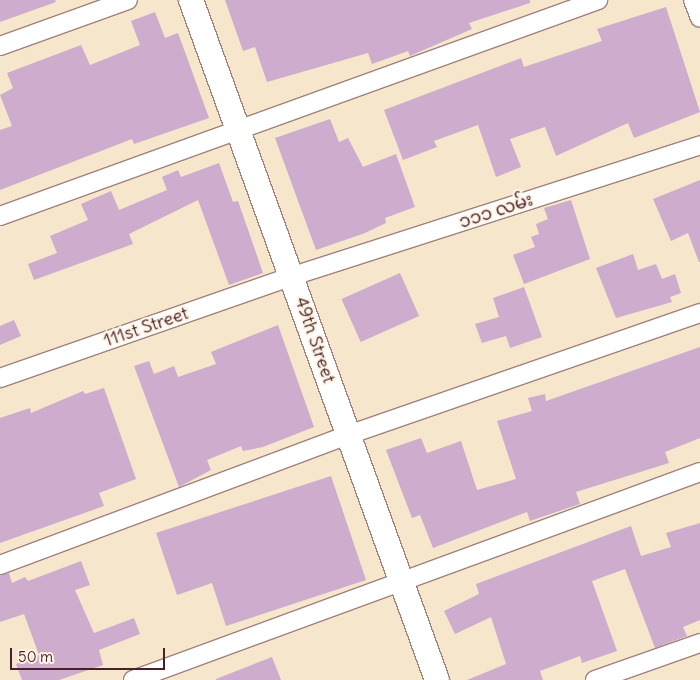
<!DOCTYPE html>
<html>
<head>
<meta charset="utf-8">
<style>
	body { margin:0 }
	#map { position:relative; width:700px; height:680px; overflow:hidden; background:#f6e6cc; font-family:Delius,"Noto Sans Myanmar",sans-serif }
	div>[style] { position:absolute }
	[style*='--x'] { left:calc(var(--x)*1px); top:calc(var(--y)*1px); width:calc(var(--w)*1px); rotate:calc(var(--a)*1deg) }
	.building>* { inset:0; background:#ceacce; transform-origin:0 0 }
	.roads { filter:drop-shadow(1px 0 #a0827c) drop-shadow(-1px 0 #a0827c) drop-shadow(0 1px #a0827c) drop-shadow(0 -1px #a0827c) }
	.street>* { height:18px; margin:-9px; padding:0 9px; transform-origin:9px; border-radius:9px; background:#fff }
	.secondary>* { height:24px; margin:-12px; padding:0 12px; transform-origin:12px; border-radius:12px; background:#fff }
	span { translate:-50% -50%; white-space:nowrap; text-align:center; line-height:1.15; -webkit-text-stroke:4.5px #fcf5e5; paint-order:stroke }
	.street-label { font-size:18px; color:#4a1f2b }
	.scale { position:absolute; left:10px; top:648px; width:155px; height:22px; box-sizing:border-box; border:2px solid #4a1f2b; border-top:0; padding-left:6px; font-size:15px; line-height:18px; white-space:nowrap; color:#4a1f2b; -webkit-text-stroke:4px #fcf5e5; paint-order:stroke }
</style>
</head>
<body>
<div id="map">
	<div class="building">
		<i style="clip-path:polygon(0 0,55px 0,56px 2px,0 22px)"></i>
		<i style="clip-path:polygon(225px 0,530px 0,530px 3px,469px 23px,472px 29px,410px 56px,408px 51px,372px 64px,368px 53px,267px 82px,255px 47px,243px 51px)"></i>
		<i style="clip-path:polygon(666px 7px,700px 112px,634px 138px,628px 123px,556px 156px,545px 127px,510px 139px,521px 167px,496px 177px,478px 125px,434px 141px,437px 147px,403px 160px,384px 110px,521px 58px,524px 67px,602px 41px,597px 29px)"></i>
		<i style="clip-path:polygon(155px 12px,165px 38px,178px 33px,209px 118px,134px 144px,132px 139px,0 190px,0 130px,12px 126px,0 95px,13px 88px,7px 73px,81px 45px,90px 65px,140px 45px,131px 21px)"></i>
		<i style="clip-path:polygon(330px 119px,339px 142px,348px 138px,363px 167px,396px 154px,415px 207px,385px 218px,386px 223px,365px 233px,316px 250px,275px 138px)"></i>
		<i style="clip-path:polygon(219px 163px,233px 202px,238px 201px,263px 273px,229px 285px,198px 200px,129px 234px,133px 244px,34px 280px,28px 264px,57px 253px,50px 236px,88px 220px,81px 204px,111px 191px,119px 210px,167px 190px,162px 177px,178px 170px,181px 177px)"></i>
		<i style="clip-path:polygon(700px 180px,700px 262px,699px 262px,688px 233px,671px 241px,653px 199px)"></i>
		<i style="clip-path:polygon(571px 200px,590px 259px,524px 284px,513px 255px,535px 247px,531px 237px,539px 234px,536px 224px,548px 219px,544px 208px)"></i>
		<i style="clip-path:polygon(633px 254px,638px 270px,656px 264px,662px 279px,675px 274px,681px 293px,670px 297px,672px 302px,616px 318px,596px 268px)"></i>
		<i style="left:400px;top:273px;width:47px;height:64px;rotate:66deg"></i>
		<i style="clip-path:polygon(524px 287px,542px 337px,510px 348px,506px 336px,482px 343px,475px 324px,499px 317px,493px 298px)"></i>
		<i style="clip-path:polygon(14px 320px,21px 336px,0 345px,0 326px)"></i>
		<i style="clip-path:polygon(278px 325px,314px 427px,263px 447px,243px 451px,241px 446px,207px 460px,211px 470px,179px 487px,134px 366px,149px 361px,154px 374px,174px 366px,178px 377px,216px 364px,211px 352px)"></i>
		<i style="clip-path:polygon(700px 347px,700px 438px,665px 452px,669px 463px,576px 492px,580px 504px,530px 521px,527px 512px,433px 548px,420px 515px,412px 518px,386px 450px,421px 438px,427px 453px,461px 441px,477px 490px,516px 479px,497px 421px,532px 411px,528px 398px,545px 394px,546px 401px)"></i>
		<i style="clip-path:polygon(104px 388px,136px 479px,99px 493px,104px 506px,0 543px,0 418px,30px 408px,31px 413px,83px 391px,85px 394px)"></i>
		<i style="clip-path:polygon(331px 476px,366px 580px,226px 626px,212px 583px,177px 595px,156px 533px)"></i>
		<i style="clip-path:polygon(700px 523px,700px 620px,683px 627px,687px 636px,655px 648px,625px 569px,592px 581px,617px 651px,582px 663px,580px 656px,540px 671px,543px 680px,467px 680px,506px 664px,491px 617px,455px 634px,444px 611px,479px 594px,476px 584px,631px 526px,641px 556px,671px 547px,666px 533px)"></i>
		<i style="clip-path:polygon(81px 561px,90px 585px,75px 590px,94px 633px,134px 618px,140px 634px,99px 650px,103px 665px,59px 680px,22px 680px,16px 664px,39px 655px,24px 614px,0 622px,0 575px,9px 573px,12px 583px,25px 577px,28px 581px)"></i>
		<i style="clip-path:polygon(272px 657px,281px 680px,216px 680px,216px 679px)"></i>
	</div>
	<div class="roads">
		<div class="street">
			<i style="--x:693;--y:0;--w:19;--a:69"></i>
			<i style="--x:0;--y:46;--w:136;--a:-19.8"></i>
			<i style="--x:0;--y:216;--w:636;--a:-19.86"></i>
			<i style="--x:0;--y:378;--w:310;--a:-19.2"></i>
			<i style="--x:293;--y:276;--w:428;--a:-17.8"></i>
			<i style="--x:0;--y:565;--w:371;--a:-20.5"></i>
			<i style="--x:348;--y:435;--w:373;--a:-19.1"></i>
			<i style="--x:133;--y:680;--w:604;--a:-20.15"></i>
			<i style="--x:595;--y:680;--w:111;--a:-19.4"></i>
		</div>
		<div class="secondary">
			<i style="--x:191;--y:0;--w:723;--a:70.11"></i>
		</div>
	</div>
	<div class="street-label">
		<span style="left:496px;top:211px;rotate:-18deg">၁၁၁ လမ်း</span>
		<span style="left:146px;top:327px;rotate:-19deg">111st Street</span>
		<span style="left:315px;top:340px;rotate:71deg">49th Street</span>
	</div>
	<div class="scale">50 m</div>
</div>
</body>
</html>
